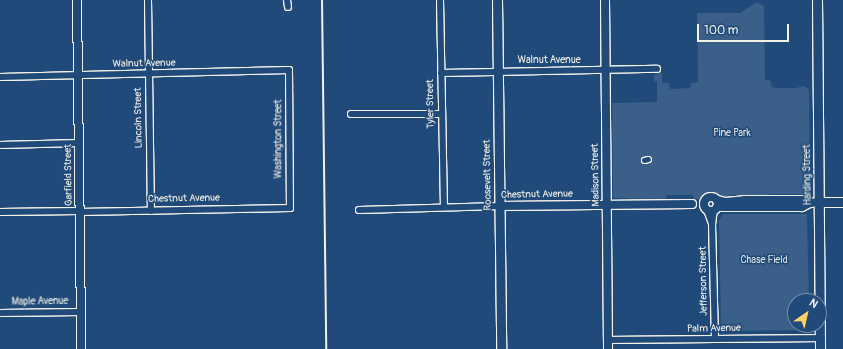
<!DOCTYPE html>
<html>
<head>
<meta charset="utf-8">
<style>
	body { margin:0 }
	#map { position:relative; width:843px; height:349px; overflow:hidden; background:#1f4a7a; font-family:Pangolin,sans-serif }
	div>[style] { position:absolute }
	[style*='--x'] { left:calc(var(--x)*1px); top:calc(var(--y)*1px); width:calc(var(--w)*1px); rotate:calc(var(--a)*1deg) }
	.green>* { inset:0; background:#3a5f88 }
	.roads { filter:drop-shadow(1px 0 #f4f1e8) drop-shadow(-1px 0 #f4f1e8) drop-shadow(0 1px #f4f1e8) drop-shadow(0 -1px #f4f1e8) }
	.pedestrian>* { height:5px; margin:-2.5px; padding:0 2.5px; transform-origin:2.5px; border-radius:2.5px; background:#1f4a7a }
	.minor>* { height:6px; margin:-3px; padding:0 3px; transform-origin:3px; border-radius:3px; background:#1f4a7a }
	.tertiary>* { height:8px; margin:-4px; padding:0 4px; transform-origin:4px; border-radius:4px; background:#1f4a7a }
	.tertiary>.ring { margin:-4px; padding:0; box-sizing:content-box; background:none; border:8px solid #1f4a7a; border-radius:50% }
	.secondary>* { height:9px; margin:-4.5px; padding:0 4.5px; transform-origin:4.5px; border-radius:4.5px; background:#1f4a7a }
	.rail>* { height:2px; margin:-1px; padding:0 1px; transform-origin:1px; border-radius:1px; background:#f4f1e8 }
	span { translate:-50% -50%; white-space:nowrap; text-align:center; line-height:1.15; -webkit-text-stroke:3px #1f4a7a; paint-order:stroke }
	.street-label { font-size:10px; color:#f4f1e8 }
	.park-label { font-size:10px; color:#e1e2de }
	.north { position:absolute; left:787px; top:293px; width:40px; height:40px; box-sizing:border-box; background:#1f4a7a; border:1px solid #748da6; border-radius:50%; rotate:34deg; font-size:11px; font-weight:700; line-height:16px; text-align:center; color:#f4f1e8 }
	.north::after { content:''; display:block; margin:auto; width:14px; height:18px; background:#ffd166; clip-path:polygon(50% 0,100% 100%,50% 72%,0 100%) }
	.scale { position:absolute; left:697px; top:24px; width:92px; height:18px; box-sizing:border-box; border:2px solid #f4f1e8; border-top:0; padding-left:5px; font-size:12px; line-height:14px; white-space:nowrap; color:#f4f1e8; -webkit-text-stroke:3px #1f4a7a; paint-order:stroke }
</style>
</head>
<body>
<div id="map">
	<div class="green">
		<i style="clip-path:polygon(757px 2px,764px 6px,765px 80px,770px 80px,772px 87px,776px 88px,796px 88px,804px 86px,809px 90px,810px 191px,805px 199px,801px 194px,769px 194px,768px 197px,763px 198px,762px 195px,729px 195px,729px 198px,722px 200px,711px 193px,705px 195px,702px 199px,694px 199px,693px 195px,667px 195px,665px 199px,614px 198px,612px 194px,613px 193px,612px 103px,657px 102px,657px 81px,654px 81px,654px 75px,659px 73px,662px 73px,662px 83px,669px 83px,670px 89px,690px 88px,691px 83px,698px 82px,697px 13px,740px 13px)"></i>
		<i style="clip-path:polygon(723px 214px,807px 214px,809px 301px,795px 301px,795px 325px,809px 325px,806px 330px,725px 331px,721px 326px,719px 221px)"></i>
	</div>
	<div class="roads">
		<div class="pedestrian">
			<i style="--x:644;--y:160;--w:4;--a:-14"></i>
		</div>
		<div class="minor">
			<i style="--x:148;--y:0;--w:211;--a:89.2"></i>
			<i style="--x:287;--y:0;--w:7;--a:82"></i>
			<i style="--x:440;--y:0;--w:207;--a:88.9"></i>
			<i style="--x:441;--y:73;--w:216;--a:-1.1"></i>
			<i style="--x:0;--y:77;--w:289;--a:-1.4"></i>
			<i style="--x:289;--y:70;--w:138;--a:89.6"></i>
			<i style="--x:290;--y:208;--w:211;--a:178.9"></i>
			<i style="--x:351;--y:114;--w:90;--a:0"></i>
			<i style="--x:0;--y:145;--w:79;--a:-1.5"></i>
			<i style="--x:359;--y:210;--w:141;--a:-1.6"></i>
			<i style="--x:707;--y:210;--w:15;--a:70"></i>
			<i style="--x:712;--y:224;--w:14;--a:-82"></i>
			<i style="--x:0;--y:212;--w:79;--a:-0.7"></i>
			<i style="--x:712;--y:224;--w:114;--a:88.5"></i>
			<i style="--x:0;--y:313;--w:80;--a:-0.7"></i>
			<i style="--x:608;--y:340;--w:213;--a:-0.5"></i>
		</div>
		<div class="tertiary">
			<i style="--x:77;--y:0;--w:349;--a:89.3"></i>
			<i style="--x:605;--y:0;--w:349;--a:89.5"></i>
			<i class="ring" style="left:704px;top:197px;width:6px;height:6px"></i>
			<i style="--x:717;--y:200;--w:9;--a:13"></i>
			<i style="--x:726;--y:202;--w:18;--a:-6"></i>
			<i style="--x:744;--y:200;--w:57;--a:0"></i>
			<i style="--x:801;--y:200;--w:9;--a:18"></i>
			<i style="--x:500;--y:206;--w:192;--a:-0.6"></i>
			<i style="--x:717;--y:207;--w:85;--a:0"></i>
			<i style="--x:802;--y:207;--w:9;--a:-27"></i>
			<i style="--x:810;--y:203;--w:10;--a:-6"></i>
		</div>
		<div class="secondary">
			<i style="--x:497;--y:0;--w:349;--a:89.3"></i>
			<i style="--x:817;--y:0;--w:349;--a:89.5"></i>
			<i style="--x:820;--y:202;--w:23;--a:0"></i>
		</div>
	</div>
	<div class="rail">
		<i style="--x:322;--y:0;--w:349;--a:89.3"></i>
	</div>
	<div class="street-label">
		<span style="left:549px;top:61px">Walnut Avenue</span>
		<span style="left:144px;top:64px;rotate:-1deg">Walnut Avenue</span>
		<span style="left:431px;top:104px;rotate:-91deg">Tyler Street</span>
		<span style="left:139px;top:118px;rotate:-91deg">Lincoln Street</span>
		<span style="left:279px;top:139px;rotate:-90deg">Washington Street</span>
		<span style="left:69px;top:175px;rotate:-91deg">Garfield Street</span>
		<span style="left:488px;top:175px;rotate:-91deg">Roosevelt Street</span>
		<span style="left:596px;top:175px;rotate:-91deg">Madison Street</span>
		<span style="left:808px;top:175px;rotate:-91deg">Harding Street</span>
		<span style="left:537px;top:195px;rotate:-1deg">Chestnut Avenue</span>
		<span style="left:184px;top:199px;rotate:-1deg">Chestnut Avenue</span>
		<span style="left:704px;top:281px;rotate:-91deg">Jefferson Street</span>
		<span style="left:40px;top:302px;rotate:-1deg">Maple Avenue</span>
		<span style="left:714px;top:329px;rotate:-1deg">Palm Avenue</span>
	</div>
	<div class="park-label">
		<span style="left:732px;top:134px">Pine Park</span>
		<span style="left:764px;top:261px">Chase Field</span>
	</div>
	<div class="north">N</div>
	<div class="scale">100 m</div>
</div>
</body>
</html>
